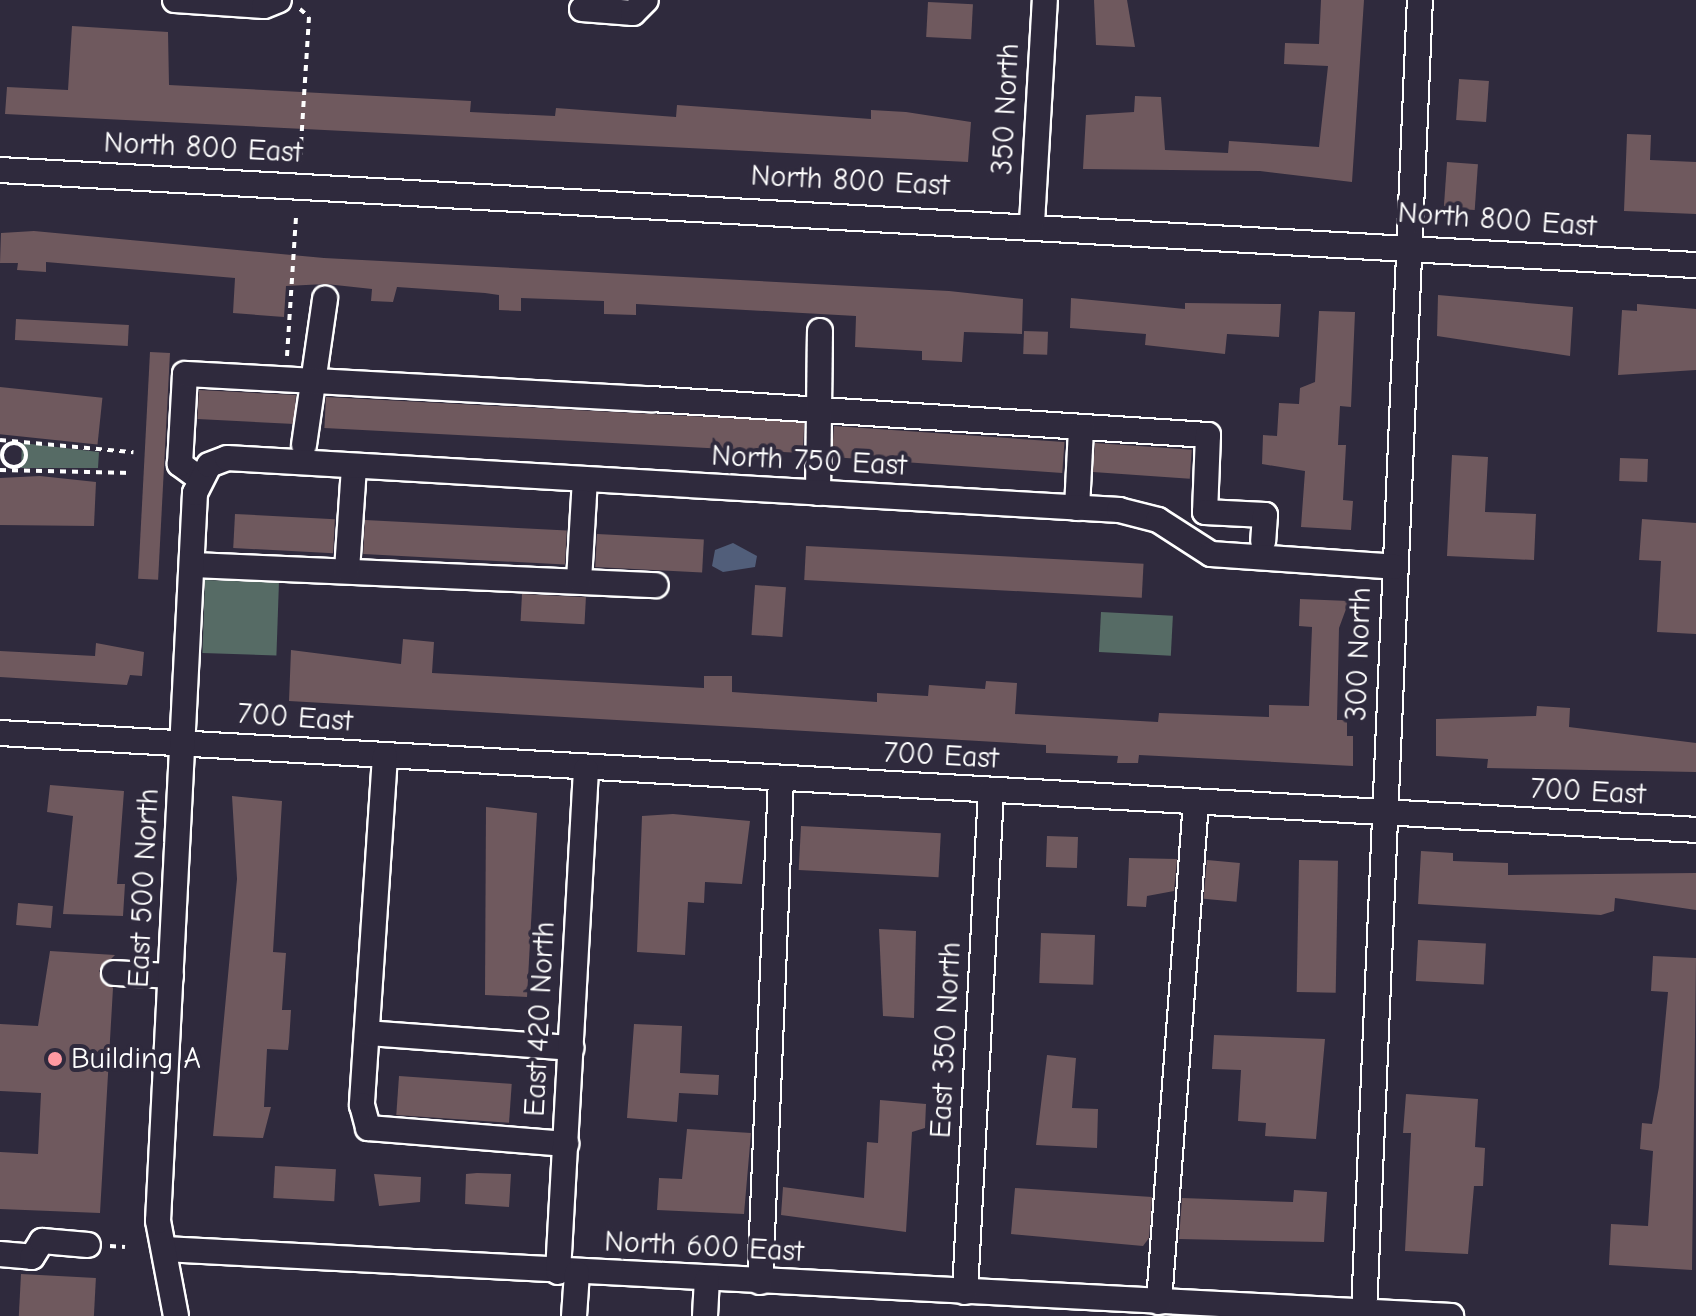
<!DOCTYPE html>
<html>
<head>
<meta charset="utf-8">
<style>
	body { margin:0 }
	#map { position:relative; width:1696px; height:1316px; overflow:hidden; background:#2f2a3d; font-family:"Comic Neue",sans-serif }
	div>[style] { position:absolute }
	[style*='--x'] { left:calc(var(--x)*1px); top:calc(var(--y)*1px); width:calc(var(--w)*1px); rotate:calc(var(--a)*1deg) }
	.green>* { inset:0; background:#566b65; transform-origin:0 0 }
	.water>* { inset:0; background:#515e7a }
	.building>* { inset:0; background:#6f595e; transform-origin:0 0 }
	.path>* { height:4px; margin-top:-2px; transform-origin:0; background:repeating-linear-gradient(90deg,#fff 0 6px,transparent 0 12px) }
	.path>.ring { margin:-2px; padding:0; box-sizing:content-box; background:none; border:4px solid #fff; border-radius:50% }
	.roads { filter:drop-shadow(2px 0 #fff) drop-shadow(-2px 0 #fff) drop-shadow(0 2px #fff) drop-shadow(0 -2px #fff) }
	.minor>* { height:24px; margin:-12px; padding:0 12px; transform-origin:12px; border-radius:12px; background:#2f2a3d }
	.dots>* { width:22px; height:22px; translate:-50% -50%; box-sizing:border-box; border:4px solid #2f2a3d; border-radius:50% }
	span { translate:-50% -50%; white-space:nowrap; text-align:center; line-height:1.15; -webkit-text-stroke:8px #2f2a3d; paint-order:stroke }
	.street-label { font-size:30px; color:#fff }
	.poi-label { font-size:30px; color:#fff }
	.left { translate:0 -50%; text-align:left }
</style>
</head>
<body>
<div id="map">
	<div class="green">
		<i style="clip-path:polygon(22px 443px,99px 452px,98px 468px,21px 468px)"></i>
		<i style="left:205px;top:580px;width:74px;height:73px;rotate:2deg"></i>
		<i style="left:1101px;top:612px;width:72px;height:40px;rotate:3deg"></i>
	</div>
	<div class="water">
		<i style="clip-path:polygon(733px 543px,757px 556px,755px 567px,723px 572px,712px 566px,715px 550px)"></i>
	</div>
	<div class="building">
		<i style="clip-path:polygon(1094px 0,1127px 0,1135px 47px,1096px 45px)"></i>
		<i style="clip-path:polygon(1321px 0,1364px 0,1352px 182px,1260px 171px,1083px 169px,1086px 115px,1134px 112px,1135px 96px,1161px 97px,1165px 150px,1228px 153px,1229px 141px,1319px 147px,1328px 66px,1284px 64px,1285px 43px,1319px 44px)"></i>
		<i style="left:928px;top:2px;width:45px;height:35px;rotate:3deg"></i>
		<i style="clip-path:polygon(72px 26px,168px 32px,169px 85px,471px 101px,470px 112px,555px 116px,556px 108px,676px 117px,677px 105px,871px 119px,871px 110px,906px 112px,971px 122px,968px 162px,5px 114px,7px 87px,68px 90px)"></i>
		<i style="left:1459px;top:79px;width:30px;height:41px;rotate:4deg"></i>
		<i style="clip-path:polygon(1627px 134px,1651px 135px,1650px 160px,1696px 162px,1696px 214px,1624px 211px)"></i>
		<i style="left:1447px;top:162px;width:31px;height:46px;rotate:4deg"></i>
		<i style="clip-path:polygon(34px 231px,324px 258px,949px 291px,1023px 299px,1022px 334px,964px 332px,962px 362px,922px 360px,922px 351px,855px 347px,856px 316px,636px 304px,636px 315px,604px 314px,604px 301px,521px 298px,521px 311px,499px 310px,499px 295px,485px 293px,397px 287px,393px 302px,371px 301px,372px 289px,326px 284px,286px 286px,284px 317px,233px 313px,235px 278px,46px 262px,46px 272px,17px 270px,18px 263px,0 263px,1px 233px)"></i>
		<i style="clip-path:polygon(1438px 295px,1573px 307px,1570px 356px,1437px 336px)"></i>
		<i style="clip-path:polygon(1071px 298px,1185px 309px,1185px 303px,1281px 304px,1279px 337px,1227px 334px,1225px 354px,1145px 345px,1146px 334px,1070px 328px)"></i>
		<i style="clip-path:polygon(1637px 304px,1696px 309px,1696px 370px,1618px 375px,1622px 310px,1637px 311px)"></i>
		<i style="clip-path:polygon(1319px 311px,1355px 312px,1351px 407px,1340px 406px,1338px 445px,1346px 445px,1343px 500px,1353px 501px,1351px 530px,1301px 527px,1305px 471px,1262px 464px,1263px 435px,1277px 436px,1279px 403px,1299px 404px,1300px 388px,1315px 382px)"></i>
		<i style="left:16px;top:319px;width:113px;height:21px;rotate:3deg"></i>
		<i style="left:1024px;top:331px;width:24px;height:23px;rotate:2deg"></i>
		<i style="left:150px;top:352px;width:20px;height:227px;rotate:3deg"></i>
		<i style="left:0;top:387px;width:103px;height:47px;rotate:6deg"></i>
		<i style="left:199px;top:390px;width:97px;height:29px;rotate:3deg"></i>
		<i style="left:326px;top:397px;width:479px;height:31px;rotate:3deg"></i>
		<i style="left:834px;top:426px;width:231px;height:31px;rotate:4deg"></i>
		<i style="left:1095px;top:443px;width:97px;height:29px;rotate:4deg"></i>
		<i style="clip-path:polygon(1452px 455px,1488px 457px,1485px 512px,1536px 514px,1534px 560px,1447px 556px)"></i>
		<i style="left:1620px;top:458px;width:28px;height:23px;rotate:2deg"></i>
		<i style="clip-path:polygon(40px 476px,96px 482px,94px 526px,0 525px,0 478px)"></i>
		<i style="left:235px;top:514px;width:100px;height:34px;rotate:3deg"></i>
		<i style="clip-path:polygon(1642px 519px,1696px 523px,1696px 634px,1657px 632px,1661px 561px,1639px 560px)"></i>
		<i style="left:365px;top:520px;width:202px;height:34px;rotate:3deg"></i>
		<i style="left:597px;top:534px;width:107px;height:33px;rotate:3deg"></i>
		<i style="left:806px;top:546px;width:338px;height:34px;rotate:3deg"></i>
		<i style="left:755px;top:585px;width:31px;height:50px;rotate:4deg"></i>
		<i style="left:522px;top:594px;width:64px;height:27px;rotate:3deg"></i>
		<i style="clip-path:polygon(1300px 599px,1349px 601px,1339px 628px,1337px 720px,1347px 720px,1347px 736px,1353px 736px,1353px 766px,1139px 755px,1138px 763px,1117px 763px,1118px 756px,1046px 753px,1046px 745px,289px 701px,291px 650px,401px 664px,403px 639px,434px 642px,432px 673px,704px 688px,704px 676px,732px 676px,732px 692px,877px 702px,877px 693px,928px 696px,929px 685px,985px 689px,986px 681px,1017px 683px,1015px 714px,1158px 722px,1159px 713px,1269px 717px,1269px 705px,1309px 706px,1312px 627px,1299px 626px)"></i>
		<i style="clip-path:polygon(96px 643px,144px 652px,142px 676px,130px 675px,127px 685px,0 677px,0 651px,95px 656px)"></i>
		<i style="clip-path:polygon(1537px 706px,1570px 708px,1569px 727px,1696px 743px,1696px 772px,1487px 768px,1488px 759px,1436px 756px,1436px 719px,1536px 716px)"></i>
		<i style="clip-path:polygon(50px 785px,124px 791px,117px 884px,125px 884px,123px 916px,63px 914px,73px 816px,47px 812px)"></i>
		<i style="clip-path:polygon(232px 796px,282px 801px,273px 952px,286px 953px,282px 1010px,291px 1010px,289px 1042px,288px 1050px,267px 1049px,264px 1107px,271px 1107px,263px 1138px,213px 1136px,237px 879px)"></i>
		<i style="clip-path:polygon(486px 807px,537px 813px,527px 997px,485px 995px)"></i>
		<i style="clip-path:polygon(673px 814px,750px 821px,742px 884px,705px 882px,704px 903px,688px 902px,685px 955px,637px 952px,642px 816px)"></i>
		<i style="left:801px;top:826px;width:140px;height:44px;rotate:3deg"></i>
		<i style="left:1047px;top:836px;width:31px;height:31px;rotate:2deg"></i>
		<i style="clip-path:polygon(1421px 851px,1453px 853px,1453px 861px,1508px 863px,1508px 875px,1696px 873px,1696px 910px,1615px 898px,1614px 911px,1601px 915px,1418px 904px)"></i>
		<i style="clip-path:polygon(1129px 858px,1177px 859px,1174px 891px,1147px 896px,1146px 907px,1127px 906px)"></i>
		<i style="left:1207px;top:860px;width:33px;height:39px;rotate:5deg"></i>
		<i style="left:1299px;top:860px;width:39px;height:132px;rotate:1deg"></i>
		<i style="left:18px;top:903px;width:35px;height:22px;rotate:5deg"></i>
		<i style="clip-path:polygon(879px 929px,916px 931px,914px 1018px,883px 1016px)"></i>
		<i style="left:1041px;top:933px;width:54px;height:50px;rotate:2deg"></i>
		<i style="left:1418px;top:940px;width:68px;height:41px;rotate:3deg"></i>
		<i style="clip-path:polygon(50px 951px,115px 955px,99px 971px,113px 988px,100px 1213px,0 1209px,0 1152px,38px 1154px,41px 1093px,0 1091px,0 1024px,38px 1026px)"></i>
		<i style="clip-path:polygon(1653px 956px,1696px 958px,1692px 1270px,1609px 1265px,1611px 1224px,1648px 1226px,1653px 1151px,1640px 1149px,1642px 1123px,1652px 1124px,1659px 1087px,1668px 992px,1651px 991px)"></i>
		<i style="clip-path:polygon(634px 1024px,682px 1026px,680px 1073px,719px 1075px,718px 1095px,679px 1093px,677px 1122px,627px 1118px)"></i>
		<i style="clip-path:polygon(1214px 1035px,1325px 1039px,1316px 1139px,1265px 1136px,1266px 1123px,1238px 1121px,1241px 1070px,1212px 1069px)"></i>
		<i style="clip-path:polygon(1047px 1055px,1076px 1058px,1072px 1108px,1098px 1109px,1097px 1148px,1036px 1145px)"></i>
		<i style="left:399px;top:1076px;width:113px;height:39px;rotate:4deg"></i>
		<i style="clip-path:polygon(1406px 1094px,1478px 1099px,1475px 1147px,1485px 1148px,1483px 1186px,1474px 1186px,1468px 1254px,1405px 1251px,1411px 1133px,1403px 1133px)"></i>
		<i style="clip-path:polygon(880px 1100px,926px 1104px,925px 1128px,912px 1132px,906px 1232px,781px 1215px,783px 1187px,864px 1198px,867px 1142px,878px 1143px)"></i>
		<i style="clip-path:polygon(687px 1129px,751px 1133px,744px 1214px,657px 1210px,659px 1178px,682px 1179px)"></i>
		<i style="left:275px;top:1166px;width:61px;height:32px;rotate:3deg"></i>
		<i style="clip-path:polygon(477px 1173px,511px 1174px,509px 1207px,465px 1204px,466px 1174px)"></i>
		<i style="clip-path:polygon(374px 1174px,421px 1177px,420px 1202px,379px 1206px)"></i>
		<i style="clip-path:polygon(1015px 1188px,1152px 1197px,1149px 1238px,1143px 1246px,1011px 1234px)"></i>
		<i style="clip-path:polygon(1294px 1190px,1327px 1192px,1324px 1242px,1179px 1239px,1182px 1198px,1293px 1202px)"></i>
		<i style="left:21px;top:1274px;width:75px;height:42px;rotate:3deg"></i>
	</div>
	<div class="path">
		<i style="--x:300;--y:9;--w:12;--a:42"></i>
		<i style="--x:309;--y:17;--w:145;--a:93.6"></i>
		<i style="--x:287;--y:356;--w:141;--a:-86.3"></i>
		<i style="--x:0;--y:440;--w:134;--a:5.2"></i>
		<i class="ring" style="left:2px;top:443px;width:20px;height:20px"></i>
		<i style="--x:0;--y:470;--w:132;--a:1.3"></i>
		<i style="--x:110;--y:1246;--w:15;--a:4"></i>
	</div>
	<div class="roads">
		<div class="minor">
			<i style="--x:175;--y:0;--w:89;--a:3.9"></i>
			<i style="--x:264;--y:6;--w:16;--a:-22"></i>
			<i style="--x:582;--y:9;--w:51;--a:4.5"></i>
			<i style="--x:633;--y:13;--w:18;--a:-45"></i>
			<i style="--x:0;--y:170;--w:1699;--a:3.21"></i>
			<i style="--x:1032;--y:223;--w:223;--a:-86.7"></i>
			<i style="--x:304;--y:445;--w:148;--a:-81.8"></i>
			<i style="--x:199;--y:478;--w:24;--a:-144"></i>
			<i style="--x:180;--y:464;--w:90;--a:-86.8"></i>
			<i style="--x:185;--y:374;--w:467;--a:3.1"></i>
			<i style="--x:651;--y:399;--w:558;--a:3.7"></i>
			<i style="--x:1208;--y:435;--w:77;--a:92.2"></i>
			<i style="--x:1205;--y:512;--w:60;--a:2.9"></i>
			<i style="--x:1265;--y:515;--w:26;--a:94"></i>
			<i style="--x:818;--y:493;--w:162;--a:-89.3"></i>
			<i style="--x:1077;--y:508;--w:80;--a:-87.1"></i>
			<i style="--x:194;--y:565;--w:462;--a:2.5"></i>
			<i style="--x:347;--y:570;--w:103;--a:-86.1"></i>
			<i style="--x:579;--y:580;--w:100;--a:-86.6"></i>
			<i style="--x:0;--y:733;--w:1699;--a:3.27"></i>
			<i style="--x:385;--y:756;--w:350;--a:93.8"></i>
			<i style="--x:362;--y:1105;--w:24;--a:75"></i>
			<i style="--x:368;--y:1128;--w:199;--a:4.6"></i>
			<i style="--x:114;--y:973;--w:57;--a:3"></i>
			<i style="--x:367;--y:1033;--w:205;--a:4.2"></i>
			<i style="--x:164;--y:1249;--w:1289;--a:2.98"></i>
			<i style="--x:0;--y:1254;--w:32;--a:5"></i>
			<i style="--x:32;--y:1257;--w:19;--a:-58"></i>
			<i style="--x:42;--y:1241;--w:46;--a:5"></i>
			<i style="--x:558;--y:1272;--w:503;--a:-86.81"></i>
			<i style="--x:760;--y:1282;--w:503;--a:-87.61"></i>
			<i style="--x:965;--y:1292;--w:502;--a:-87.03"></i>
			<i style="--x:1159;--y:1302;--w:501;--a:-85.77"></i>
			<i style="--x:1364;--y:1312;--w:1313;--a:-87.56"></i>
			<i style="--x:176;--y:1316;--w:97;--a:-100.7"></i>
			<i style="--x:158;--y:1221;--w:729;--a:-87.09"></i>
			<i style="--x:195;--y:493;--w:31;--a:-63"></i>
			<i style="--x:209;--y:465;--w:19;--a:-21"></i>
			<i style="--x:227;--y:458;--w:894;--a:3.34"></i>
			<i style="--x:1119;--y:510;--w:40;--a:14.4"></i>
			<i style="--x:1158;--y:520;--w:63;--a:32.7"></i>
			<i style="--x:1211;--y:554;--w:184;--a:4"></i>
			<i style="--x:574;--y:1316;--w:43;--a:-86"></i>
			<i style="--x:705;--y:1316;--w:36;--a:-87"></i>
		</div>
	</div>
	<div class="dots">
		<i style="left:55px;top:1059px;background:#ff9aa2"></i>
	</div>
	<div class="street-label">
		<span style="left:1006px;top:109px;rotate:-87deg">350 North</span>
		<span style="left:203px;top:148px;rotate:3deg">North 800 East</span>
		<span style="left:850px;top:181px;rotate:3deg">North 800 East</span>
		<span style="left:1497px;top:220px;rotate:4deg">North 800 East</span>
		<span style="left:809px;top:461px;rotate:3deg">North 750 East</span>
		<span style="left:1359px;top:654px;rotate:-88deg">300 North</span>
		<span style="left:295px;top:718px;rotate:4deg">700 East</span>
		<span style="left:941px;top:756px;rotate:3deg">700 East</span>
		<span style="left:1588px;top:792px;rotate:3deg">700 East</span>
		<span style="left:144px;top:888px;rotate:-87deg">East 500 North</span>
		<span style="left:540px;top:1019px;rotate:-87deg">East 420 North</span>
		<span style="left:946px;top:1040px;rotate:-87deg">East 350 North</span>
		<span style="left:704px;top:1247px;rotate:3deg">North 600 East</span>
	</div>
	<div class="poi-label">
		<span class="left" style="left:71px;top:1059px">Building A</span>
	</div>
</div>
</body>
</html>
